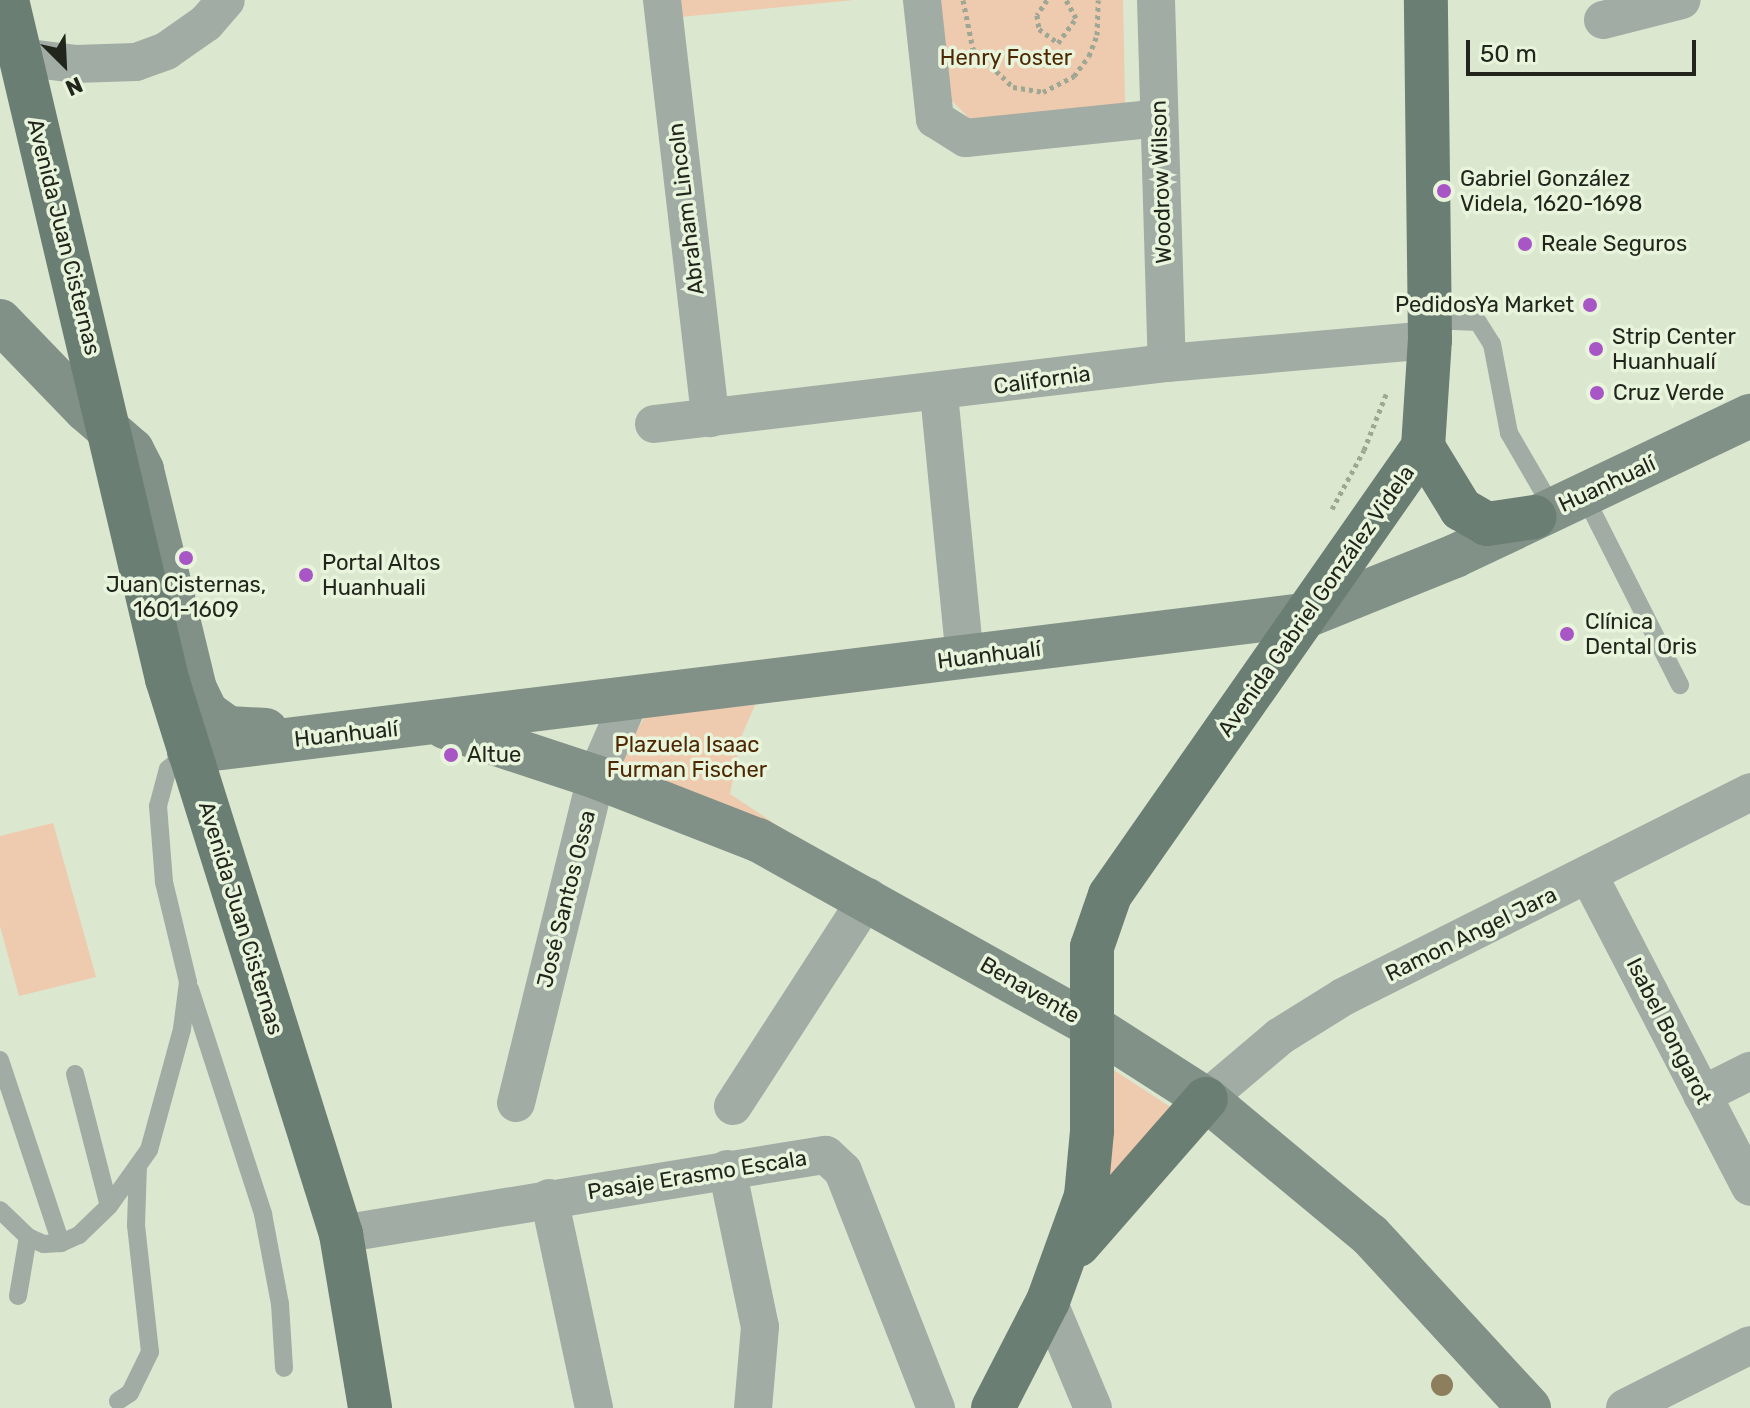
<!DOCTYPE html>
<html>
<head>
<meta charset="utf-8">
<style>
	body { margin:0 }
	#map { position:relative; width:1750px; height:1408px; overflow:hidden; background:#dce7cf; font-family:Rubik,sans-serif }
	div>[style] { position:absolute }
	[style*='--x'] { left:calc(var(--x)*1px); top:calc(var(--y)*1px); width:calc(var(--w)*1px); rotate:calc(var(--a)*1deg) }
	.green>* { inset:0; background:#eecaae }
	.path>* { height:5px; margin-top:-2.5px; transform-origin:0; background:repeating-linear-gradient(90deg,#9ea794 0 4px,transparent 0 8px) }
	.lane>* { height:18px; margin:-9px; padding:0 9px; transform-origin:9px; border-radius:9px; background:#a1aca5 }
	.street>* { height:38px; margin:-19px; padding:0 19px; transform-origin:19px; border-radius:19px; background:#a1aca5 }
	.secondary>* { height:44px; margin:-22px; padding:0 22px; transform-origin:22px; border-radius:22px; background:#819188 }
	.primary>* { height:44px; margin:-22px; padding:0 22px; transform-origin:22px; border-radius:22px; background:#6a7e73 }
	.trees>* { width:22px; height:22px; margin:-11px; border-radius:50%; background:#8d7e5e }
	.dots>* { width:22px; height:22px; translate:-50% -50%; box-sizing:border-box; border:4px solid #e9f4dc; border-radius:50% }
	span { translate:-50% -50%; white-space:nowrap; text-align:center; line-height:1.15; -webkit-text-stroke:7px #e9f4dc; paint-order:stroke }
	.park-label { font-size:22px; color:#4d2802 }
	.poi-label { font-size:22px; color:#21251c }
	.left { translate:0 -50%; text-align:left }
	.right { translate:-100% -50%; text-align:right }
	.street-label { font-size:22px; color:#21251c }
	.north { position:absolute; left:24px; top:24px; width:80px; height:80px; -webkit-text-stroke:6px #e9f4dc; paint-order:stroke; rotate:156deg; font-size:22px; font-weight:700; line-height:32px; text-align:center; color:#21251c }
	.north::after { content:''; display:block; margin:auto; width:28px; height:36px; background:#21251c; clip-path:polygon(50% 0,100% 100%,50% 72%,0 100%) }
	.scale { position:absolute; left:1466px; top:40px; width:230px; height:36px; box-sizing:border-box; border:4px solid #21251c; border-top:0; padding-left:10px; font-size:24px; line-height:28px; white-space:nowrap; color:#21251c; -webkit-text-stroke:6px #e9f4dc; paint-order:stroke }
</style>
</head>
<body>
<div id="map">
	<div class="green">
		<i style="clip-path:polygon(680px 0,854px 0,681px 17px)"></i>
		<i style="clip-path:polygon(940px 0,1123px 0,1125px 104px,971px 120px,949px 98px)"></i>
		<i style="clip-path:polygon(755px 705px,741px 737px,730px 794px,786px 831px,615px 768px,646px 715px)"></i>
		<i style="clip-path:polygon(53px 823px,96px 977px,19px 996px,0 926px,0 836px)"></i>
		<i style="clip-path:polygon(1106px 1065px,1172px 1108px,1108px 1188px)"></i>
	</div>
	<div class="path">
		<i style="--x:963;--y:0;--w:50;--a:78.5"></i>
		<i style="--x:973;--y:49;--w:55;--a:43.5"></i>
		<i style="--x:1013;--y:87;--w:30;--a:9"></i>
		<i style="--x:1043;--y:92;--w:35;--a:-27"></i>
		<i style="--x:1074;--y:76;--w:25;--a:-53"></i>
		<i style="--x:1089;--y:56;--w:22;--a:-69"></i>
		<i style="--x:1097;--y:35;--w:35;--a:-88"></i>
		<i style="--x:1047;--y:0;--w:18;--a:124"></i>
		<i style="--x:1037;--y:15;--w:14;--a:82"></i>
		<i style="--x:1039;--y:29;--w:24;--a:36"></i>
		<i style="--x:1058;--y:43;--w:31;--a:-54"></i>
		<i style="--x:1076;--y:18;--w:21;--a:-119"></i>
		<i style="--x:1332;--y:509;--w:67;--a:-61.5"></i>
		<i style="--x:1364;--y:450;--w:62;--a:-68.4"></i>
	</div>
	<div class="lane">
		<i style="--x:1430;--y:320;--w:48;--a:2.4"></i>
		<i style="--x:1478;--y:322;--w:26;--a:58"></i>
		<i style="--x:1492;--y:344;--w:91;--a:79.2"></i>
		<i style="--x:1509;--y:433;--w:88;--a:59.9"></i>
		<i style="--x:1584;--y:495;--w:213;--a:63.2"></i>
		<i style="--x:190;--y:989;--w:237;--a:72"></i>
		<i style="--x:263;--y:1214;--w:92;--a:79.3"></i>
		<i style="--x:280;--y:1304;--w:64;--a:86.4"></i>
		<i style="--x:0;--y:1060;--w:193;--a:71.6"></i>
		<i style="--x:75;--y:1074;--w:136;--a:75.6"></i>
		<i style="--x:0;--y:1210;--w:39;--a:44"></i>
		<i style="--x:28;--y:1237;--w:17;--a:24"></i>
		<i style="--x:44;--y:1244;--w:17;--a:-3"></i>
		<i style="--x:61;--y:1243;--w:20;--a:-24"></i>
		<i style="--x:79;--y:1235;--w:42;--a:-44"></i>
		<i style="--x:109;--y:1206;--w:69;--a:-54.5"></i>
		<i style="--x:149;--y:1150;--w:125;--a:-74.7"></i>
		<i style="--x:182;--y:1029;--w:47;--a:-82.7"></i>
		<i style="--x:188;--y:982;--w:103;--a:-103.5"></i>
		<i style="--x:164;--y:882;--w:76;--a:-94.5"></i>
		<i style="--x:158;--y:806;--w:38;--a:-75"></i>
		<i style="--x:168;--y:769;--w:27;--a:-39"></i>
		<i style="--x:18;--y:1296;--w:60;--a:-80.4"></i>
		<i style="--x:118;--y:1401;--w:14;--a:-34"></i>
		<i style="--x:130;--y:1393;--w:46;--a:-64"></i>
		<i style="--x:150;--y:1352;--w:128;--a:-96.3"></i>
		<i style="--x:136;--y:1225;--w:59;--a:-88.1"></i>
	</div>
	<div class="street">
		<i style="--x:662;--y:0;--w:421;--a:83.4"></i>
		<i style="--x:922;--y:0;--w:120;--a:83.8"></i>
		<i style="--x:935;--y:119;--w:36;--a:32"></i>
		<i style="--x:966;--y:138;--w:194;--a:-5.9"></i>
		<i style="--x:1156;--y:0;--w:363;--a:88.3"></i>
		<i style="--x:1603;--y:20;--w:81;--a:-14.2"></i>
		<i style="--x:21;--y:57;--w:54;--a:7.4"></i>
		<i style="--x:75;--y:64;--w:61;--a:-1.9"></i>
		<i style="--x:136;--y:62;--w:32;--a:-20"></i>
		<i style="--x:166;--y:51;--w:49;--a:-35"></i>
		<i style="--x:206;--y:23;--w:30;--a:-49"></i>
		<i style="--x:939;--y:394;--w:265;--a:84.4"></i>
		<i style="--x:654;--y:424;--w:517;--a:-6.78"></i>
		<i style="--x:1167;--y:363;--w:264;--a:-5"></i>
		<i style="--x:1589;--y:876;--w:350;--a:62.6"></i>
		<i style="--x:1702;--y:1095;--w:54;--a:-26.6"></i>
		<i style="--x:1206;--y:1099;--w:96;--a:-40.3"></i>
		<i style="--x:1279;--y:1037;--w:75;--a:-32"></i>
		<i style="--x:1343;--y:997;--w:456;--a:-26.7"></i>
		<i style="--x:516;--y:1103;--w:336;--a:-76.2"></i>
		<i style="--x:596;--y:777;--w:85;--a:-66.4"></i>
		<i style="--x:733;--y:1106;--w:249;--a:-57.1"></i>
		<i style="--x:727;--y:1169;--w:161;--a:78.2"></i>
		<i style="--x:760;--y:1327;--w:81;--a:94.9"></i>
		<i style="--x:549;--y:1198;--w:215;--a:77.9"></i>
		<i style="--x:341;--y:1234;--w:491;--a:-9.3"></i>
		<i style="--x:826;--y:1155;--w:23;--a:43"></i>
		<i style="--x:843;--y:1171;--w:255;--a:68.6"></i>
		<i style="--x:1048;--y:1301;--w:116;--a:67.2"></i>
		<i style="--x:1625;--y:1408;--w:140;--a:-26.7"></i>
	</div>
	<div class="secondary">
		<i style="--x:0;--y:321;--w:124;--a:46"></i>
		<i style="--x:86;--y:410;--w:61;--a:41"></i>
		<i style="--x:132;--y:450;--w:22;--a:63"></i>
		<i style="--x:142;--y:470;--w:225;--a:76.4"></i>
		<i style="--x:195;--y:689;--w:25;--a:64"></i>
		<i style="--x:206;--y:712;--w:27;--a:36"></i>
		<i style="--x:228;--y:728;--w:38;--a:3"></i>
		<i style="--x:445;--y:727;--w:159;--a:18.3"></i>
		<i style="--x:596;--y:777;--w:174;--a:21.3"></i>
		<i style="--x:758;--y:840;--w:379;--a:29.1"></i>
		<i style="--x:1089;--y:1024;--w:139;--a:32.7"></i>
		<i style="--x:1206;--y:1099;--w:213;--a:39.7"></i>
		<i style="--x:1370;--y:1235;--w:235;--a:47.4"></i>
		<i style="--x:189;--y:752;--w:1130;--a:-7.01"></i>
		<i style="--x:1311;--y:614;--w:155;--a:-21.9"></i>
		<i style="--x:1455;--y:556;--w:327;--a:-25.4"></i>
	</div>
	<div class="primary">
		<i style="--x:7;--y:0;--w:698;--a:76.74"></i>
		<i style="--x:167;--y:679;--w:582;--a:72.59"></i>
		<i style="--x:341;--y:1234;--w:176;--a:80.5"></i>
		<i style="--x:1423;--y:447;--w:73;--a:58.5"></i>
		<i style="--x:1461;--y:509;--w:30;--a:30"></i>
		<i style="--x:1487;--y:524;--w:48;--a:-8.5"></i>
		<i style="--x:1078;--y:1245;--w:194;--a:-48.8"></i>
		<i style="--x:993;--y:1408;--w:120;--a:-62.8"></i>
		<i style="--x:1048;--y:1301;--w:112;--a:-70.1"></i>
		<i style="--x:1086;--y:1196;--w:65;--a:-84.7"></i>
		<i style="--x:1092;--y:1131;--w:184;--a:-90"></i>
		<i style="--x:1092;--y:947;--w:55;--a:-70.9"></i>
		<i style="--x:1110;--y:895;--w:547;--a:-55.06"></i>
		<i style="--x:1423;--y:447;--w:107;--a:-86.3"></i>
		<i style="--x:1430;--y:340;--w:340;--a:-90.7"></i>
	</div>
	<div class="trees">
		<i style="left:1442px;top:1385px"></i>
	</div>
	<div class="dots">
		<i style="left:1444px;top:191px;background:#a855c5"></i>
		<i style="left:1525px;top:244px;background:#a855c5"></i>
		<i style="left:1590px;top:305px;background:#a855c5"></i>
		<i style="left:1596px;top:349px;background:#a855c5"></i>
		<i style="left:1597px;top:393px;background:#a855c5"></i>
		<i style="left:186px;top:558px;background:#a855c5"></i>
		<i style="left:306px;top:575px;background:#a855c5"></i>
		<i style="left:1567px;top:634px;background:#a855c5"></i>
		<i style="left:451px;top:755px;background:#a855c5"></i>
	</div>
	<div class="park-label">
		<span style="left:1006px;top:58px">Henry Foster</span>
		<span style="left:687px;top:757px">Plazuela Isaac<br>Furman Fischer</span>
	</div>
	<div class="poi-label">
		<span class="left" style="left:1460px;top:191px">Gabriel González<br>Videla, 1620-1698</span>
		<span class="left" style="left:1541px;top:244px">Reale Seguros</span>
		<span class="right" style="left:1574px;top:305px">PedidosYa Market</span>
		<span class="left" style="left:1612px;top:349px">Strip Center<br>Huanhualí</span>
		<span class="left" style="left:1613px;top:393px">Cruz Verde</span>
		<span class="left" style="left:322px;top:575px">Portal Altos<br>Huanhuali</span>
		<span style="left:186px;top:597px">Juan Cisternas,<br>1601-1609</span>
		<span class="left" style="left:1585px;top:634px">Clínica<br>Dental Oris</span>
		<span class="left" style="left:467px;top:755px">Altue</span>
	</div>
	<div class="street-label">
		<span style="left:1161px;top:182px;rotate:-92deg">Woodrow Wilson</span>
		<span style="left:686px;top:209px;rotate:-97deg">Abraham Lincoln</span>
		<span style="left:64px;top:237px;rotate:76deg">Avenida Juan Cisternas</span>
		<span style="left:1042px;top:380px;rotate:-8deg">California</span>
		<span style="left:1607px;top:484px;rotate:-25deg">Huanhualí</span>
		<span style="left:1316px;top:601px;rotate:-55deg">Avenida Gabriel González Videla</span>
		<span style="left:989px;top:655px;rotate:-7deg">Huanhualí</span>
		<span style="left:346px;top:734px;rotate:-6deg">Huanhualí</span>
		<span style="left:566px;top:899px;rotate:-76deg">José Santos Ossa</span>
		<span style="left:241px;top:918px;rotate:73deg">Avenida Juan Cisternas</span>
		<span style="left:1471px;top:934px;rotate:-26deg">Ramon Angel Jara</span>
		<span style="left:1030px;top:990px;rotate:30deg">Benavente</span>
		<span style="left:1669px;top:1031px;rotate:63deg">Isabel Bongarot</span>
		<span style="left:697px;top:1175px;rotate:-9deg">Pasaje Erasmo Escala</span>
	</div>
	<div class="north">N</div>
	<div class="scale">50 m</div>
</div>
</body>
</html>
